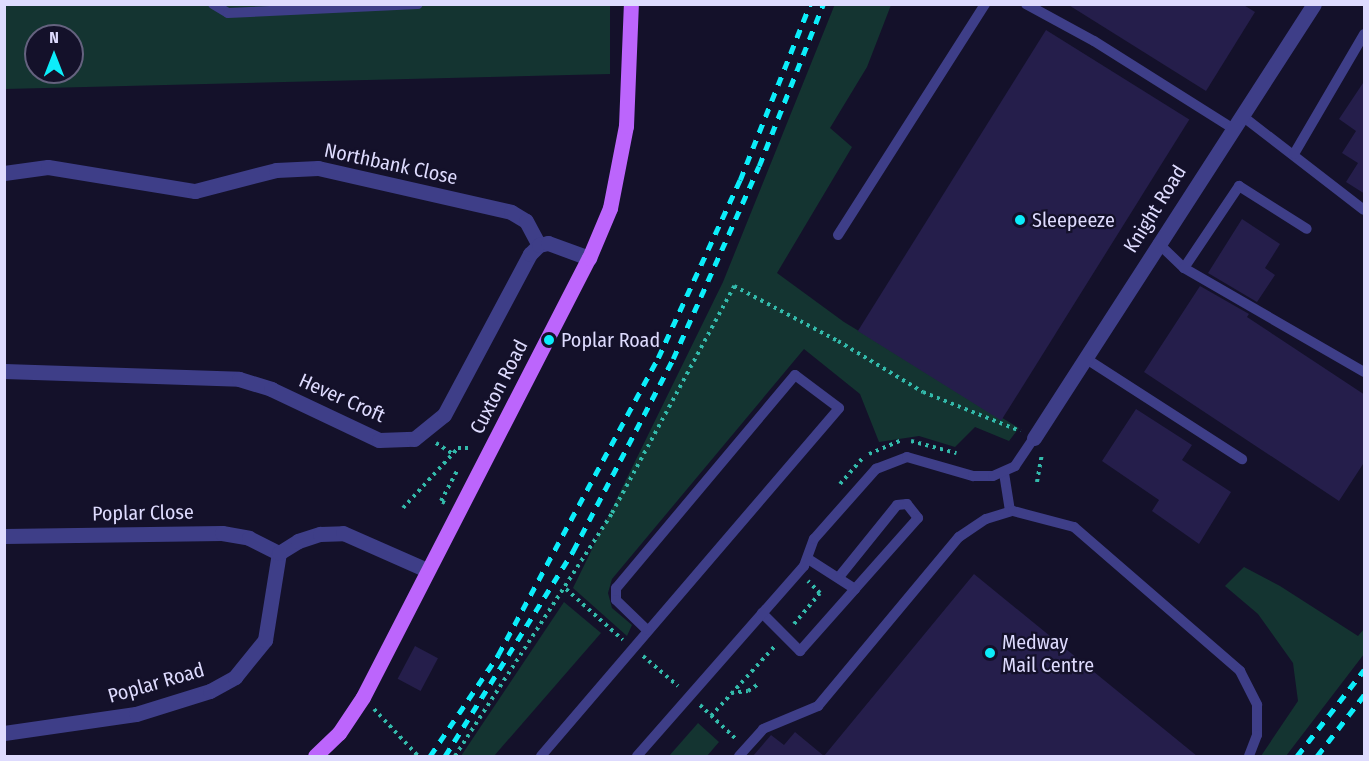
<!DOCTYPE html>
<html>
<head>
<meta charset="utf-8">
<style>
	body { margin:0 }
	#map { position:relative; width:1369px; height:761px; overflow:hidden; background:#14112a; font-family:"Fira Sans Condensed",sans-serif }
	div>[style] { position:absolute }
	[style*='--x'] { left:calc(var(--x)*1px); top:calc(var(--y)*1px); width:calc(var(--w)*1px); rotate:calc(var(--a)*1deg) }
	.green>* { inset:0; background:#143431 }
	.building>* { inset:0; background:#251e4b; transform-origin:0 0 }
	.path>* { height:4px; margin-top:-2px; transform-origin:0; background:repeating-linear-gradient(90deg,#33baab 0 3px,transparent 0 7.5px) }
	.service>* { height:10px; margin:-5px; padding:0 5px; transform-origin:5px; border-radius:5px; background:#3e3e88 }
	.minor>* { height:15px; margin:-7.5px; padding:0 7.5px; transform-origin:7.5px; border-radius:7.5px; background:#3e3e88 }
	.primary>* { height:15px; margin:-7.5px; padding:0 7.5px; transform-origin:7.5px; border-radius:7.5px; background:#bc65fc }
	.rail>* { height:4.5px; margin-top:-2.25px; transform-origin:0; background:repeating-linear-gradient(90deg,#0cedfa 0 9px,transparent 0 17px) }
	.dots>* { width:16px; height:16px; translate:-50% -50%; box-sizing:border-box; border:3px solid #14112a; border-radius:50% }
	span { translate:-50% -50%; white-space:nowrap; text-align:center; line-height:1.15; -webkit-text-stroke:4.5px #14112a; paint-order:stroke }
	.street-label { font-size:20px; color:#dedbfe }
	.poi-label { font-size:20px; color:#dedbfe }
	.left { translate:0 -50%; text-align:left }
	.frame { position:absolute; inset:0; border:6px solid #dedbfe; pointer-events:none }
	.north { position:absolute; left:24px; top:24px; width:60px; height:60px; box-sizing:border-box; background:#14112a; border:2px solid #65627f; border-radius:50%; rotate:0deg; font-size:16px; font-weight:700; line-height:24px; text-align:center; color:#dedbfe }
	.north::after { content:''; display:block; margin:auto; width:21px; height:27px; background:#0cedfa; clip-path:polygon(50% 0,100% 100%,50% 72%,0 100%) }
</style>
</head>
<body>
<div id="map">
	<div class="green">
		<i style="clip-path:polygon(835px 4px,891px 5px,867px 67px,830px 128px,852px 147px,777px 273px,844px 322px,1019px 428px,1009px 441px,975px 427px,955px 447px,919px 436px,879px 442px,860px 394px,804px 349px,612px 579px,608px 593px,612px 608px,632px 625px,627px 636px,573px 588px,723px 282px)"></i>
		<i style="clip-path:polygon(evenodd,4px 5px,610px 5px,610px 74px,5px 89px,4px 5px,36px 36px,72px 36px,72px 72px,36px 72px,36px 36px)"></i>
		<i style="clip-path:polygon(1244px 567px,1280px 586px,1358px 636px,1364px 629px,1364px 654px,1286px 756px,1261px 756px,1298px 701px,1293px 663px,1258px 614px,1225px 586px)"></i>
		<i style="clip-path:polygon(564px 602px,601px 633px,494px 756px,461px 756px)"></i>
		<i style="clip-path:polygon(698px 723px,719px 742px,707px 756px,669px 756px)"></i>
	</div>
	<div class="building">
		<i style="clip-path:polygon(1067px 4px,1242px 4px,1255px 12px,1206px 91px)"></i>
		<i style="left:1046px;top:30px;width:169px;height:355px;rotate:32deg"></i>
		<i style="clip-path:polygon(1365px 80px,1365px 194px,1346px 182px,1358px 163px,1342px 153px,1356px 131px,1339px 119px)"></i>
		<i style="clip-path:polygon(1242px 219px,1280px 244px,1265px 268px,1275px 275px,1257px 302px,1208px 273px)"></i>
		<i style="clip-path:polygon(1200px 286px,1249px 314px,1247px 317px,1365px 395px,1365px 461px,1339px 501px,1144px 372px)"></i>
		<i style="clip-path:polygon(1136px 409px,1192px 445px,1182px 460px,1231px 492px,1199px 544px,1152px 511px,1159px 500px,1102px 461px)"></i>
		<i style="clip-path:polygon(974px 574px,1197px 756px,753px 756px,771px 735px,784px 745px,795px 732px,824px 756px)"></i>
		<i style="left:415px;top:646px;width:26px;height:37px;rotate:28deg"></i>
	</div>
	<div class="path">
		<i style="--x:911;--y:441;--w:47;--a:14.9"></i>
		<i style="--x:436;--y:443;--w:20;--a:33"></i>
		<i style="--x:869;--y:454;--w:34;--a:-23"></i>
		<i style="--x:1037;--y:482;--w:28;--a:-80"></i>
		<i style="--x:840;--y:484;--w:35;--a:-49"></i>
		<i style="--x:445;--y:503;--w:4;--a:-153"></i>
		<i style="--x:441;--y:501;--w:34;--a:-62"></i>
		<i style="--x:403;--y:508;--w:81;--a:-47.5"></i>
		<i style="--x:458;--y:448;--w:11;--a:0"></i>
		<i style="--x:566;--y:589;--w:76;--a:41.8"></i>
		<i style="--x:794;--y:624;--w:40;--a:-50"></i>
		<i style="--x:820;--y:593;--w:17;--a:-135"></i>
		<i style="--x:643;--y:656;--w:46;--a:40.6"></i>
		<i style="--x:731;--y:693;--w:17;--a:-7"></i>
		<i style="--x:748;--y:691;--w:11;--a:-34"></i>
		<i style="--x:700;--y:705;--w:50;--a:43.4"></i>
		<i style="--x:374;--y:709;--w:64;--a:46.9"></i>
		<i style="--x:711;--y:716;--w:95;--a:-47.6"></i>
		<i style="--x:455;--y:756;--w:289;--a:-57.1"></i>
		<i style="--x:612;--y:513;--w:258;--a:-61.7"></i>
		<i style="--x:734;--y:286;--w:118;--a:27.9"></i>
		<i style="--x:838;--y:341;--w:99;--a:31"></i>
		<i style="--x:923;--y:392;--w:105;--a:21.9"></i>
	</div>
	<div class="service">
		<i style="--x:213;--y:4;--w:17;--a:31"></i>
		<i style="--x:228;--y:13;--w:190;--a:-2.7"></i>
		<i style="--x:1026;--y:4;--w:77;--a:28.6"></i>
		<i style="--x:1094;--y:41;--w:163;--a:32.2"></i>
		<i style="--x:1241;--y:115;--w:155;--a:37.7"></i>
		<i style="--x:1294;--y:154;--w:139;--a:-59.7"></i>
		<i style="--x:838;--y:235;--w:274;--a:-57.5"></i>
		<i style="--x:1158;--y:243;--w:36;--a:44"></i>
		<i style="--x:1184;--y:268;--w:208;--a:30"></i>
		<i style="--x:1184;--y:268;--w:99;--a:-56.1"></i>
		<i style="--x:1239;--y:186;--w:80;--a:32.3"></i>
		<i style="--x:1085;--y:358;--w:187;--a:32.8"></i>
		<i style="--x:1004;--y:473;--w:38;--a:81"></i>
		<i style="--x:839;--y:577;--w:92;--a:-51.1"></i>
		<i style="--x:897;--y:505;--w:10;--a:-6"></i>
		<i style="--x:907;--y:504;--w:18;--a:52"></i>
		<i style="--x:918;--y:518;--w:95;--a:131.6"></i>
		<i style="--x:762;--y:613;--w:54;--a:45"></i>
		<i style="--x:800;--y:651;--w:83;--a:-48.4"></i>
		<i style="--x:855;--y:589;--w:56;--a:-147.4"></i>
		<i style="--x:541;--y:756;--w:458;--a:-49.4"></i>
		<i style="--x:839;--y:408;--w:55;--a:-143.1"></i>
		<i style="--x:795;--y:375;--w:278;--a:130"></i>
		<i style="--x:616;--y:588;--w:12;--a:90"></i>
		<i style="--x:616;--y:600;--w:43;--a:44.1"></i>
		<i style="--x:637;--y:756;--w:253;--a:-48.7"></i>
		<i style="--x:804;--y:566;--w:29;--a:-70"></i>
		<i style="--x:814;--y:539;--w:94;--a:-48.5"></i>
		<i style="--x:876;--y:469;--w:33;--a:-21"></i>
		<i style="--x:907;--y:457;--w:69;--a:16.1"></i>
		<i style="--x:973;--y:476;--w:20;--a:0"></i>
		<i style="--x:993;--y:476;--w:24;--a:-24"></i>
		<i style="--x:1015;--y:466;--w:34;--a:-56"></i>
		<i style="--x:739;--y:756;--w:36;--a:-48"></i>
		<i style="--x:763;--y:729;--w:60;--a:-22.7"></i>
		<i style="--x:818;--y:706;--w:220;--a:-50.2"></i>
		<i style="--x:959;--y:537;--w:32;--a:-34"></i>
		<i style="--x:986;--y:519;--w:28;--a:-17"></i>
		<i style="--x:1013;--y:511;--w:63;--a:14.7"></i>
		<i style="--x:1074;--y:527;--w:220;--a:40.9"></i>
		<i style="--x:1240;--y:671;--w:38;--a:63"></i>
		<i style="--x:1257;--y:705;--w:30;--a:90"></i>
		<i style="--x:1257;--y:735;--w:22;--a:111"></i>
	</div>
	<div class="minor">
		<i style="--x:4;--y:173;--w:44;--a:-7.8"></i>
		<i style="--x:48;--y:167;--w:149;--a:9.3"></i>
		<i style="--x:195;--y:191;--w:84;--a:-14.5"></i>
		<i style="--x:276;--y:170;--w:42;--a:-2.7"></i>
		<i style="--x:318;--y:168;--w:198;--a:12.8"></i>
		<i style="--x:511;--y:212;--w:17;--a:31"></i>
		<i style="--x:526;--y:221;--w:27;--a:62"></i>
		<i style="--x:4;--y:371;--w:235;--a:1.9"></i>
		<i style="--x:239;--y:379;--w:34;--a:17"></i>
		<i style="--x:271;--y:389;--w:119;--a:25.3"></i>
		<i style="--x:379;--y:440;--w:35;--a:-2"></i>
		<i style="--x:414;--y:439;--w:38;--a:-39"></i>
		<i style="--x:444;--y:415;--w:183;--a:-61.9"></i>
		<i style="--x:530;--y:254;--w:13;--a:-45"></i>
		<i style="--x:539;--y:245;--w:9;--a:-13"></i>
		<i style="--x:548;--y:243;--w:44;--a:20.1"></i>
		<i style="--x:1034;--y:438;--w:516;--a:-57.17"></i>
		<i style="--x:4;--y:536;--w:218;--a:-0.8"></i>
		<i style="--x:222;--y:533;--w:27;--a:10"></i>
		<i style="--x:249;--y:538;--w:34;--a:27"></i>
		<i style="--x:4;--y:733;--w:133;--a:-8.2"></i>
		<i style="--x:136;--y:714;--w:77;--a:-17.3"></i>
		<i style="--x:210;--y:691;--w:29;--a:-29"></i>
		<i style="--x:235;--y:677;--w:48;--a:-51"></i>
		<i style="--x:265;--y:640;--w:88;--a:-80.9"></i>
		<i style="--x:279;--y:553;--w:22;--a:-32"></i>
		<i style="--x:298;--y:541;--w:23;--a:-18"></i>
		<i style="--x:320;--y:534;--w:23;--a:-2"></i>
		<i style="--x:343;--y:533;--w:92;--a:23.8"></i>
	</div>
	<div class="primary">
		<i style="--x:315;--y:756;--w:33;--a:-44"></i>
		<i style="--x:339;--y:733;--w:43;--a:-56.3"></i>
		<i style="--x:363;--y:697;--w:494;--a:-62.8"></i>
		<i style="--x:589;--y:258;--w:54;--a:-67.2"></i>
		<i style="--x:610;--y:208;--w:84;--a:-79"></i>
		<i style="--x:626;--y:126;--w:122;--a:-87.7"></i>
	</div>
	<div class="rail">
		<i style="--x:430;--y:756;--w:122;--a:-56"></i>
		<i style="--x:498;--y:655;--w:337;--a:-61.7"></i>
		<i style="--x:658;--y:358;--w:196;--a:-65.3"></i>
		<i style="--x:740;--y:180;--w:189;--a:-68.3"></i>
		<i style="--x:445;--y:756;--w:242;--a:-58"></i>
		<i style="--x:573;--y:551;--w:216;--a:-62.5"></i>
		<i style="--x:673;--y:359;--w:211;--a:-66"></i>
		<i style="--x:759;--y:166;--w:174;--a:-68.4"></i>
		<i style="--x:1297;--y:756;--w:109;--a:-52.1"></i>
		<i style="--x:1317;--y:756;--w:77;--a:-52.4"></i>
	</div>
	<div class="dots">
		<i style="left:1020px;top:220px;background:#0cedfa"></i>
		<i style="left:549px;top:340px;background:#0cedfa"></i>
		<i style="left:990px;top:653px;background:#0cedfa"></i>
	</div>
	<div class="street-label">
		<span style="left:391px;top:164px;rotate:12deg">Northbank Close</span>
		<span style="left:1155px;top:209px;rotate:-58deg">Knight Road</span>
		<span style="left:499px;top:387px;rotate:-63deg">Cuxton Road</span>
		<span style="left:342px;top:398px;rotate:24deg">Hever Croft</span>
		<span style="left:143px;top:513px;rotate:-1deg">Poplar Close</span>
		<span style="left:156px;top:683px;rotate:-16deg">Poplar Road</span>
	</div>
	<div class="poi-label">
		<span class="left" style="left:1032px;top:220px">Sleepeeze</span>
		<span class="left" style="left:561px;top:340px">Poplar Road</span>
		<span class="left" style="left:1002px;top:654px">Medway<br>Mail Centre</span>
	</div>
	<div class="frame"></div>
	<div class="north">N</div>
</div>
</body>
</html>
